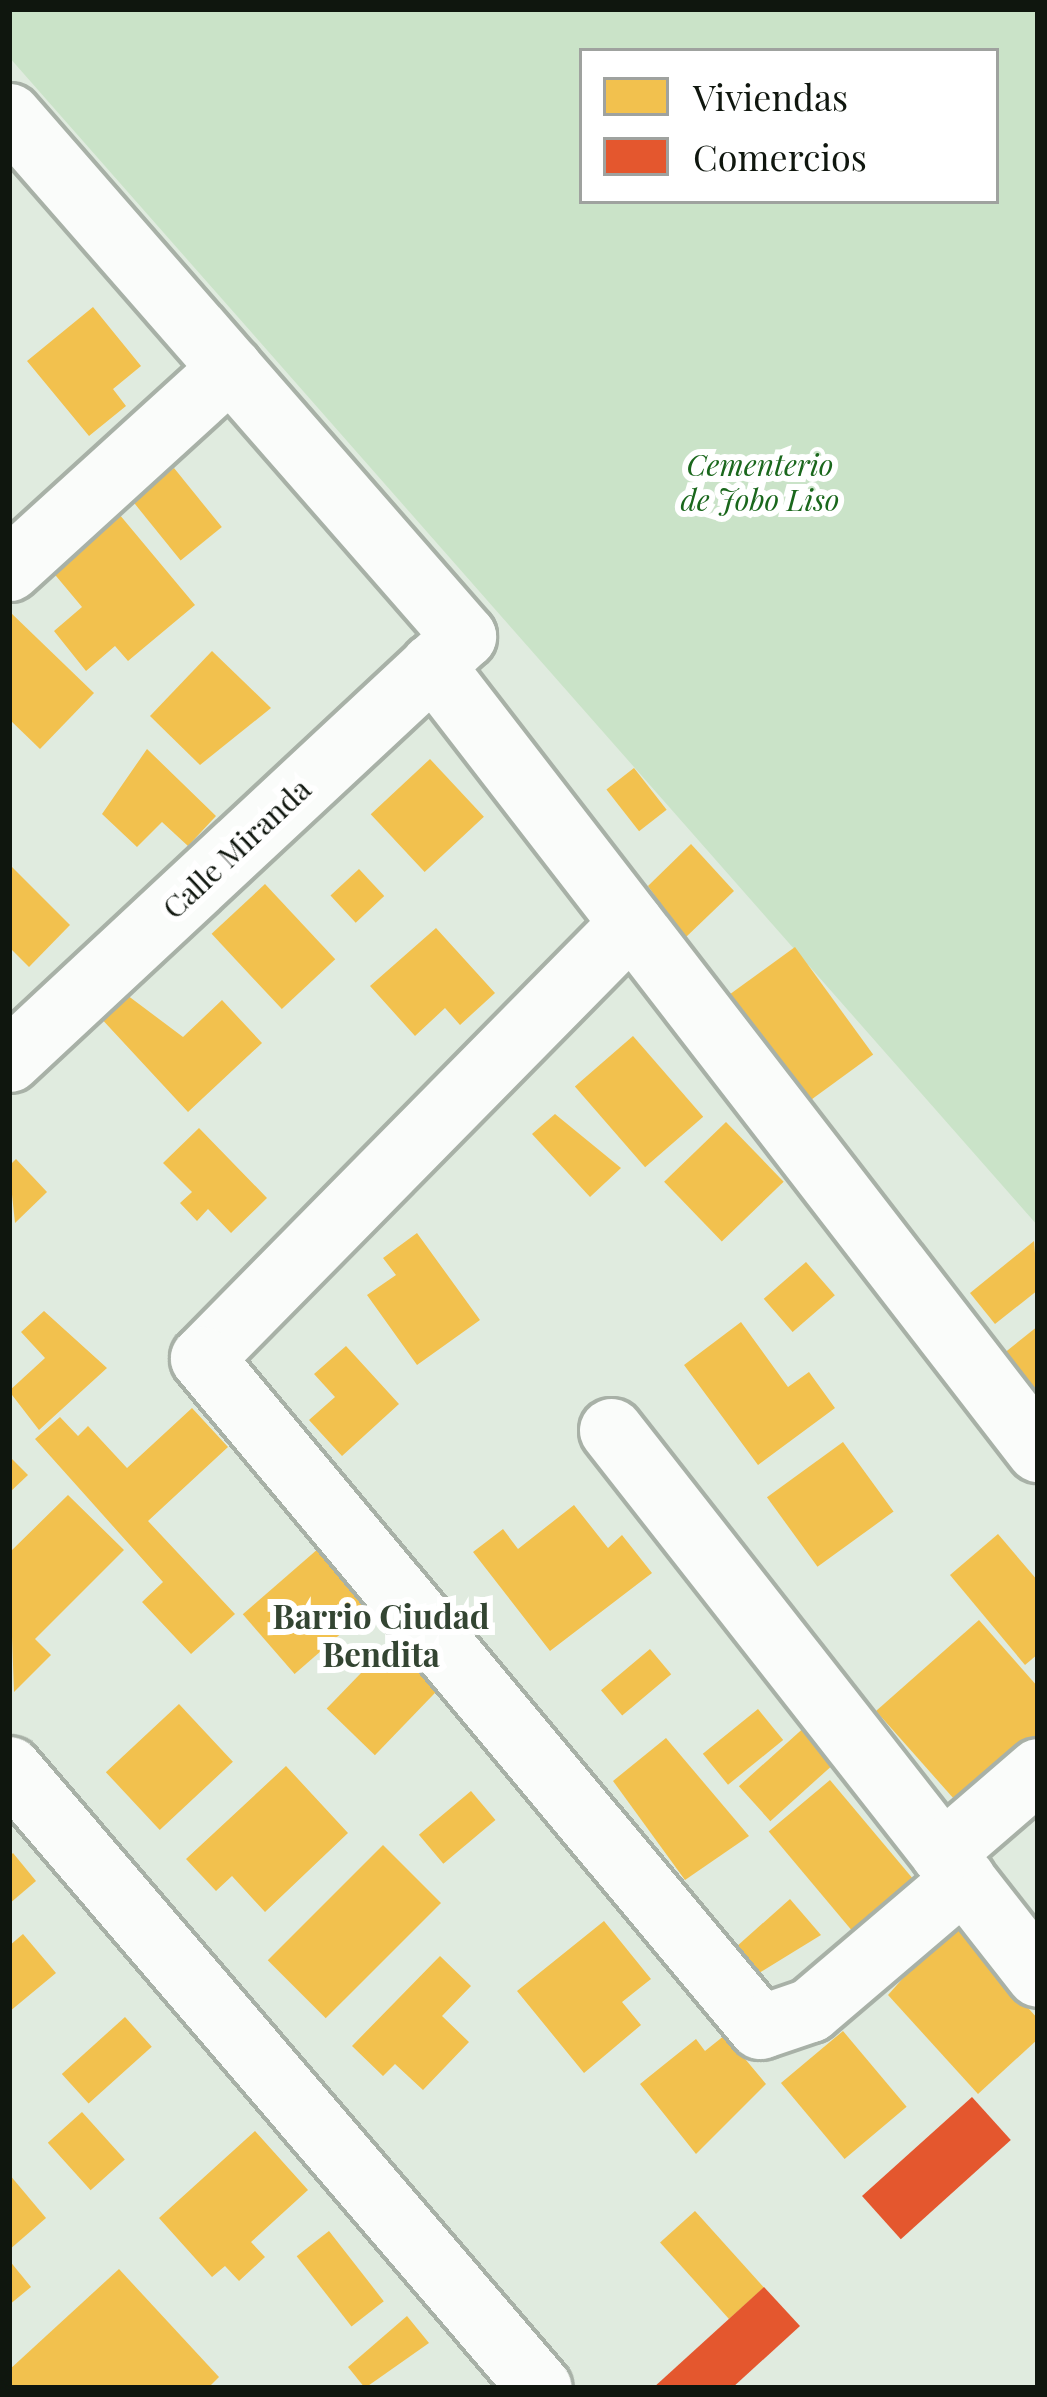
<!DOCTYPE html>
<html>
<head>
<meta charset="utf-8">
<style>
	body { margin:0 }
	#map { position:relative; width:1047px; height:2397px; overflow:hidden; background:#e0ebdf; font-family:"Playfair Display",serif }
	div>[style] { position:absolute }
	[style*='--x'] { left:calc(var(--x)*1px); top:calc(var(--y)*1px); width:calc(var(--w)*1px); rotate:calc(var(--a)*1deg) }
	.green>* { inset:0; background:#cae3c8 }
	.homes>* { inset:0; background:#f2c14e; transform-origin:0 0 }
	.shops>* { inset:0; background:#e4572e; transform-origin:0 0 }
	.roads { filter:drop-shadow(3px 0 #a8b1a7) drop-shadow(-3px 0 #a8b1a7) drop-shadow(0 3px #a8b1a7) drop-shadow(0 -3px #a8b1a7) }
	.minor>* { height:63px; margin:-31.5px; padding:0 31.5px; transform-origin:31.5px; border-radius:31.5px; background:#fafcfa }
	span { translate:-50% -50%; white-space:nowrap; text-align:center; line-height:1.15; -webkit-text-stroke:12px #fff; paint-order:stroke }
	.park-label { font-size:30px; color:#1a671c; font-style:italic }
	.street-label { font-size:30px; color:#0f160e }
	.neighbourhood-label { font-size:33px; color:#334532; font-weight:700 }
	.frame { position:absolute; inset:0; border:12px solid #0f160e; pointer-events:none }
	.legend { position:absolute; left:579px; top:48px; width:420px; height:156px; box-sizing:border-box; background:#fff; border:3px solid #9fa29f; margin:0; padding:15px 21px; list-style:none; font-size:36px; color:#0f160e }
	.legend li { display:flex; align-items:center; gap:24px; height:60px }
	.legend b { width:60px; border:3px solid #9fa29f }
</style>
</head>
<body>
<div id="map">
	<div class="green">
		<i style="clip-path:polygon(evenodd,9px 9px,1038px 9px,1038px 1226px,9px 57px,9px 9px,582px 51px,996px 51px,996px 201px,582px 201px,582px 51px)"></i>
	</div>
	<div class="homes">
		<i style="clip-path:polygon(93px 307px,141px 366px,113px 389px,126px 406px,89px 436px,27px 361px)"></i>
		<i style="left:174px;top:468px;width:76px;height:53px;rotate:51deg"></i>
		<i style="clip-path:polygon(114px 508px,195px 605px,128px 661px,115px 646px,86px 671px,54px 631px,82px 607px,46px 564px)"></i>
		<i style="clip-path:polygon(9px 611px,94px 693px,40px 749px,9px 719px)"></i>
		<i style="clip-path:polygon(212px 651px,271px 708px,200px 765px,150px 716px)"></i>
		<i style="clip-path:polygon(147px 749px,216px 816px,188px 846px,162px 822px,137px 847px,102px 814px)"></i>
		<i style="left:430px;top:759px;width:79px;height:81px;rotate:47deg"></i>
		<i style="left:634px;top:768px;width:53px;height:35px;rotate:52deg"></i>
		<i style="clip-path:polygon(691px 844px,734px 891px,685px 938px,648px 886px)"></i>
		<i style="clip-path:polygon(9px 864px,70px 925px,29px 967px,9px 947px)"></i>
		<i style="left:359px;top:869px;width:37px;height:39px;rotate:47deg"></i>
		<i style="left:265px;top:884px;width:103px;height:73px;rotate:47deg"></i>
		<i style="clip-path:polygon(436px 928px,495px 993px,460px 1025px,445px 1008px,415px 1036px,370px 986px)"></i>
		<i style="left:795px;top:947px;width:133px;height:86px;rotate:54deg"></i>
		<i style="clip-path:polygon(123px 992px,183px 1037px,222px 1000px,262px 1043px,188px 1112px,98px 1015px)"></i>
		<i style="left:633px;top:1036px;width:107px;height:77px;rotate:49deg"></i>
		<i style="clip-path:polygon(555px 1114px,621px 1168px,590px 1197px,532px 1134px)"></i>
		<i style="left:726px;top:1122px;width:83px;height:86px;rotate:46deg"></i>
		<i style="clip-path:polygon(199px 1128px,267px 1198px,231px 1233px,208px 1209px,197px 1221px,180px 1203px,192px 1192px,163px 1163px)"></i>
		<i style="clip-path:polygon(16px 1159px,47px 1192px,15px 1223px,9px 1166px)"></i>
		<i style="clip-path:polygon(417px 1233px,480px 1320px,417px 1365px,367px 1295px,396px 1275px,383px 1258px)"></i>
		<i style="clip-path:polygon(1034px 1241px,1038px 1290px,995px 1324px,970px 1293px)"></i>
		<i style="left:806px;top:1262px;width:44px;height:56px;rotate:49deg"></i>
		<i style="clip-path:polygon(44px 1311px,107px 1368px,39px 1430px,9px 1391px,45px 1358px,21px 1332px)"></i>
		<i style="clip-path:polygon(741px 1322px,788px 1387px,809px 1372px,835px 1408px,758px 1465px,684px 1365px)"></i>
		<i style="clip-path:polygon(1038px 1326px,1038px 1390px,1033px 1393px,1003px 1354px)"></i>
		<i style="clip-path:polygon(346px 1346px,399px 1404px,342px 1456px,309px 1420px,335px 1397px,314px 1374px)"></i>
		<i style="clip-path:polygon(192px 1408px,228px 1447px,148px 1521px,235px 1614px,191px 1654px,142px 1602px,163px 1582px,35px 1439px,60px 1417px,78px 1436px,88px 1426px,127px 1468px)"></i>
		<i style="left:843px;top:1442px;width:86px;height:94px;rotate:54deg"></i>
		<i style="clip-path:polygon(9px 1456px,28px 1475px,9px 1493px)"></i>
		<i style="clip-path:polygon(68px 1495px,124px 1550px,35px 1639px,51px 1655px,14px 1692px,9px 1553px)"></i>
		<i style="clip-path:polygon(574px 1505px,608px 1548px,622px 1535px,652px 1573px,550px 1651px,473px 1552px,503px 1529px,518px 1549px)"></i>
		<i style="clip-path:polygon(998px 1534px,1038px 1581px,1038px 1654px,1025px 1665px,950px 1575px)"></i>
		<i style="left:319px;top:1548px;width:79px;height:101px;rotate:49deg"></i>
		<i style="clip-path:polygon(979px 1620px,1038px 1687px,1038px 1741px,962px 1808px,876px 1711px)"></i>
		<i style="left:392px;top:1641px;width:67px;height:94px;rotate:44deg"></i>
		<i style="left:650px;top:1649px;width:33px;height:64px;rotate:50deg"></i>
		<i style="left:179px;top:1704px;width:79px;height:100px;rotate:47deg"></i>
		<i style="left:758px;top:1709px;width:40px;height:71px;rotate:51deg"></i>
		<i style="left:808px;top:1724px;width:47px;height:93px;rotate:48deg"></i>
		<i style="clip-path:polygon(666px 1738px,749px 1836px,685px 1880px,613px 1781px)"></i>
		<i style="clip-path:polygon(286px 1766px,348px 1833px,265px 1912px,232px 1876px,216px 1891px,186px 1859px)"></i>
		<i style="left:830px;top:1780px;width:129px;height:80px;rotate:50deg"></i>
		<i style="left:471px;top:1791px;width:38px;height:68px;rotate:50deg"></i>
		<i style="left:383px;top:1845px;width:82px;height:163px;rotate:45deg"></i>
		<i style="clip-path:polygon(13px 1853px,36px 1881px,9px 1904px,9px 1857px)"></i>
		<i style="clip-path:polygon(790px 1899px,821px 1935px,759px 1973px,736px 1947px)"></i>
		<i style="clip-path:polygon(604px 1921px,651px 1979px,622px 2002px,641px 2025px,584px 2073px,517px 1991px)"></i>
		<i style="clip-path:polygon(952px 1923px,1038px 2019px,1038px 2039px,978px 2094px,888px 1995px)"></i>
		<i style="clip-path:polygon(23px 1934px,56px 1973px,9px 2012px,9px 1946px)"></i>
		<i style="clip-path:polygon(440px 1956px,471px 1986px,442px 2016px,469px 2042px,423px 2090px,395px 2064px,383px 2076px,352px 2046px)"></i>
		<i style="left:125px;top:2017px;width:40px;height:85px;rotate:48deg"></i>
		<i style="left:843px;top:2031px;width:99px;height:81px;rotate:50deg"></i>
		<i style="clip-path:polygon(725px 2035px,766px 2084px,696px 2154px,640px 2084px,696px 2039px,705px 2051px)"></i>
		<i style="left:82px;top:2112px;width:64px;height:46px;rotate:48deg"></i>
		<i style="clip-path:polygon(255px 2131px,308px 2190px,251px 2242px,265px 2257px,239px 2281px,225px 2266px,212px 2277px,159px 2218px)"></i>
		<i style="clip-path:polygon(9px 2174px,46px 2218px,9px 2250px)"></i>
		<i style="left:695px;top:2211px;width:103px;height:47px;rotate:48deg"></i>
		<i style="left:329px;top:2231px;width:89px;height:41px;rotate:52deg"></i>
		<i style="clip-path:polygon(9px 2260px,31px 2287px,9px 2305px)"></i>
		<i style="clip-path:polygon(119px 2269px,219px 2377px,208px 2388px,9px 2388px,9px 2370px)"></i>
		<i style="clip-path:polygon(407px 2316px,429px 2343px,365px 2388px,348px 2367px)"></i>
	</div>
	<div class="shops">
		<i style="left:972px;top:2097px;width:58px;height:148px;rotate:48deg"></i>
		<i style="clip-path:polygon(764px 2287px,800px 2326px,732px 2388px,653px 2388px)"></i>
	</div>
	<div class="roads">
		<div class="minor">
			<i style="--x:9;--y:115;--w:692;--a:48.87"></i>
			<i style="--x:464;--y:636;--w:622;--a:137.02"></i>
			<i style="--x:9;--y:569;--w:299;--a:-42.3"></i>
			<i style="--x:432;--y:665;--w:992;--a:52.33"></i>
			<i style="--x:631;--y:923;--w:611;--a:134.6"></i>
			<i style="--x:202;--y:1358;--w:871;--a:50.17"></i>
			<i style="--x:760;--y:2027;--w:53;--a:-18.8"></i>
			<i style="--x:810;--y:2010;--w:202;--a:-40.4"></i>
			<i style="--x:611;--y:1430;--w:692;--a:51.92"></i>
			<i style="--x:9;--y:1768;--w:816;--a:49.42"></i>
			<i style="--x:942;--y:1853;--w:127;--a:-40.8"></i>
		</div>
	</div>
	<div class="park-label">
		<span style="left:760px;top:481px">Cementerio<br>de Jobo Liso</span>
	</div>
	<div class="street-label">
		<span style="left:236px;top:848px;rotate:-43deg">Calle Miranda</span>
	</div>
	<div class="neighbourhood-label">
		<span style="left:381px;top:1635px">Barrio Ciudad<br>Bendita</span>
	</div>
	<div class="frame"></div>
	<ul class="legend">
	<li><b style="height:33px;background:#f2c14e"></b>Viviendas</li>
	<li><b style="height:33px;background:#e4572e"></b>Comercios</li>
	</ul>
</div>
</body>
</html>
